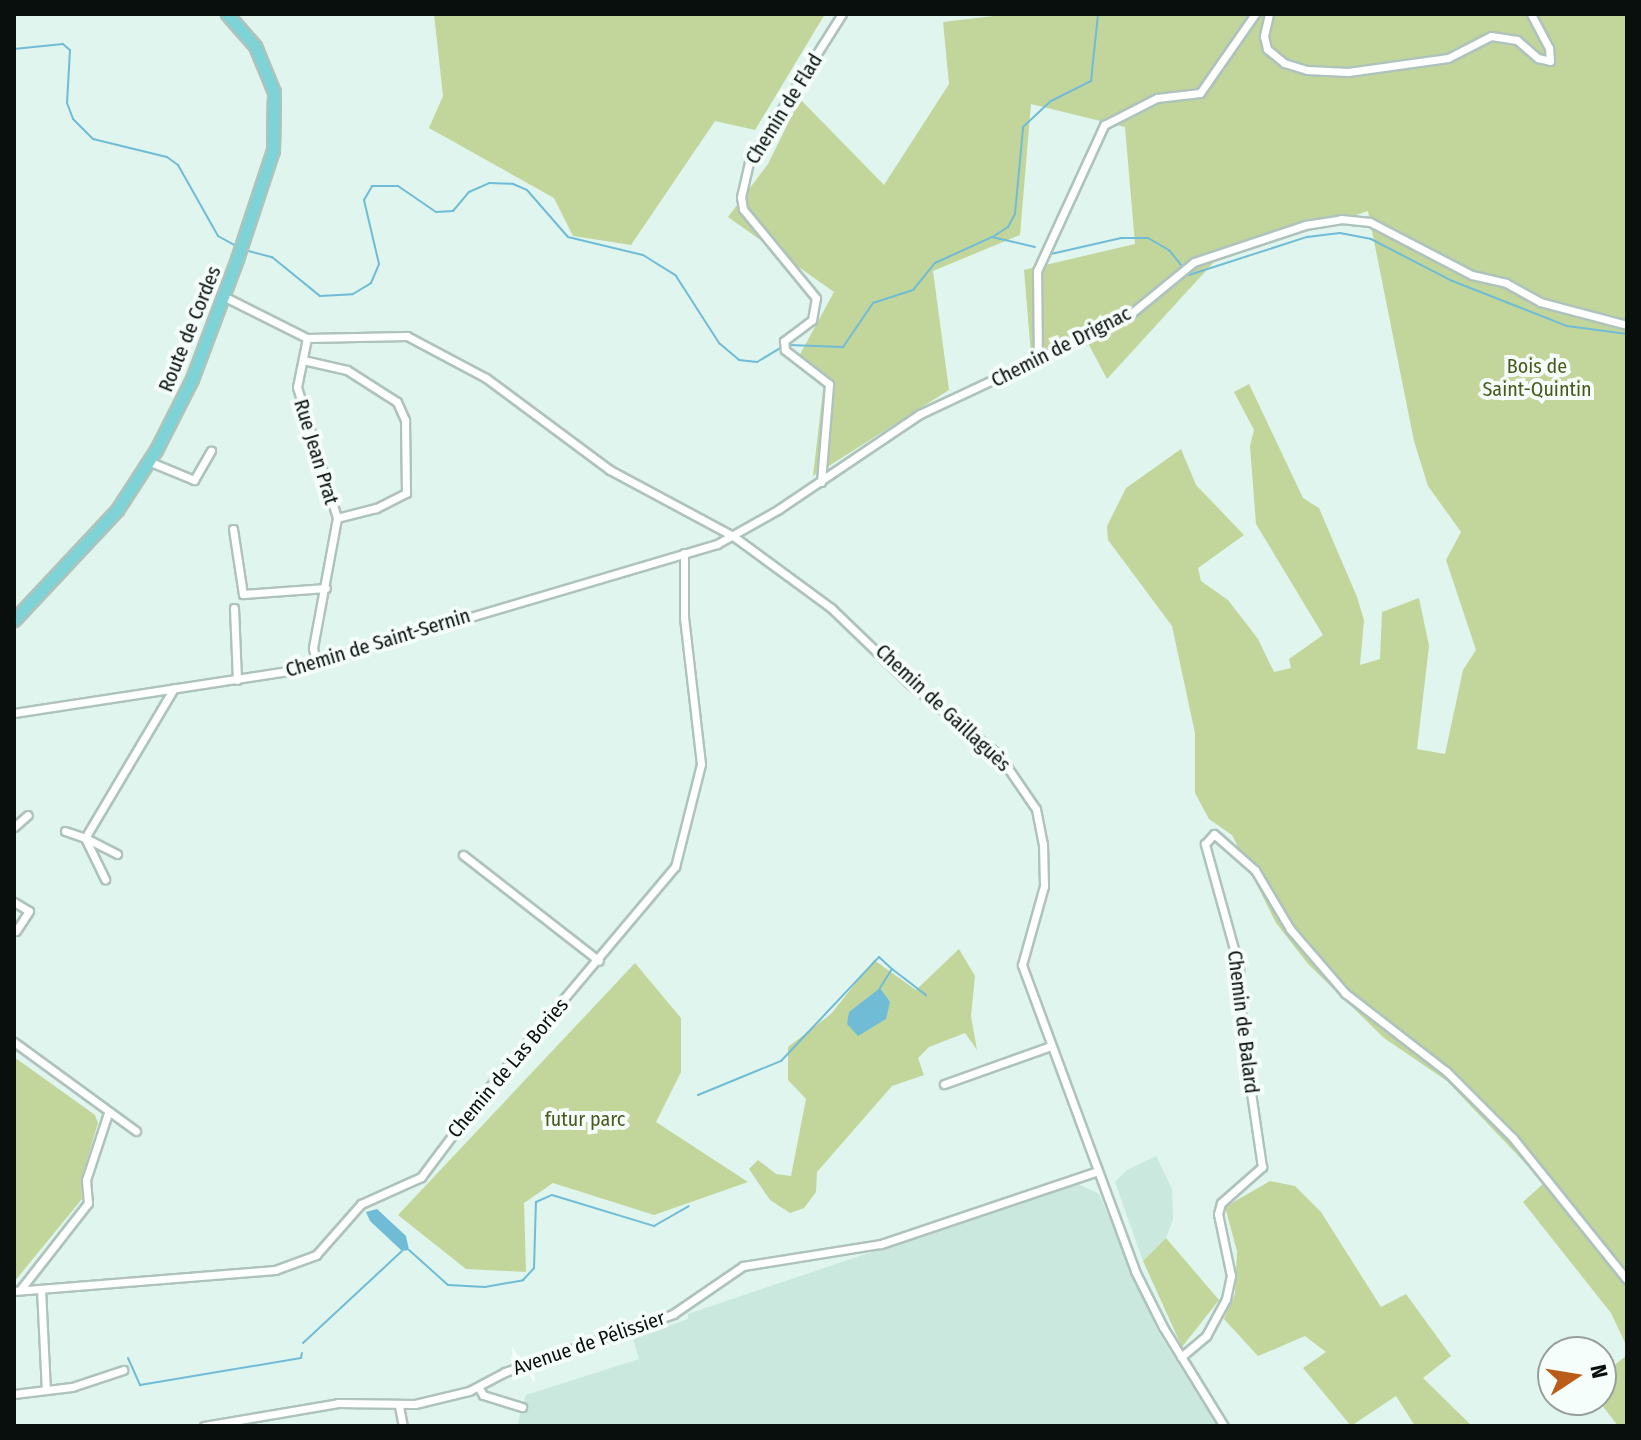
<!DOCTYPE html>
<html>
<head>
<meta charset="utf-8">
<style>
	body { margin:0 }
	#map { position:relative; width:1641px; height:1440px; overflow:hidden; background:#dff5ed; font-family:"Fira Sans Condensed",sans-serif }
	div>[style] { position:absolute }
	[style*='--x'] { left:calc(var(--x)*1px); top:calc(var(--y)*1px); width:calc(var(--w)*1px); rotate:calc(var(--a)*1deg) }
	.built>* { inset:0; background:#cae8de }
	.green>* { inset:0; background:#c2d69c }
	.water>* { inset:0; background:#70bcd7 }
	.stream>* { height:2px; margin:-1px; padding:0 1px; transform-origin:1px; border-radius:1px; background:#70bcd7 }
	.roads { filter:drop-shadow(2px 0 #aec3bc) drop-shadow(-2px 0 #aec3bc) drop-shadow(0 2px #aec3bc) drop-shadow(0 -2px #aec3bc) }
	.street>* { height:7px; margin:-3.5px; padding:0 3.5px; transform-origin:3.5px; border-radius:3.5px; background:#fff }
	.primary>* { height:11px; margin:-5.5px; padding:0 5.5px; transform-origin:5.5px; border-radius:5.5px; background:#7dd3d6 }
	span { translate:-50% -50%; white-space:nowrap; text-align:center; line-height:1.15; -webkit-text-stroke:8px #f6fefb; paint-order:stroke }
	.street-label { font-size:20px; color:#080f0d }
	.park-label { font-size:20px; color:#485a1a }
	.frame { position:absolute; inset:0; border:16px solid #080f0d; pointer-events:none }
	.north { position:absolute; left:1537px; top:1336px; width:80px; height:80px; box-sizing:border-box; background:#f6fefb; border:2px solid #979e9c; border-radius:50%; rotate:78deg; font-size:22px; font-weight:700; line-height:32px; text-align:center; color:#080f0d }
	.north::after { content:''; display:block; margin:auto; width:28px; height:36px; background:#bc5c19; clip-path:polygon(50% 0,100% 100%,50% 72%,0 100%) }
</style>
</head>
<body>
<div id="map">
	<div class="built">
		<i style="clip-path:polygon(1156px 1156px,1172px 1189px,1173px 1219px,1166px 1238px,1143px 1261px,1115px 1182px,1127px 1170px)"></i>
		<i style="clip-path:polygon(1076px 1183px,1099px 1194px,1158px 1332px,1217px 1426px,517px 1426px,526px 1395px,639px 1359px,633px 1338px,688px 1319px,688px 1314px)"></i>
	</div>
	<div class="green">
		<i style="clip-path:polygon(434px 14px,825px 14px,755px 130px,715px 121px,631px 245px,573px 236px,554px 198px,429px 128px,443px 96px)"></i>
		<i style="clip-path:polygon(1010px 14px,1627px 14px,1627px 1347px,1611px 1313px,1523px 1202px,1544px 1183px,1447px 1081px,1384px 1038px,1308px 964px,1276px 923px,1232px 835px,1209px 819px,1195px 793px,1195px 733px,1172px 626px,1108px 540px,1107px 526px,1126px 488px,1181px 449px,1196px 485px,1244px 535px,1198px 568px,1201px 581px,1228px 600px,1258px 639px,1274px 672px,1291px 668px,1289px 659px,1323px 635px,1256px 524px,1250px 446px,1254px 430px,1234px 392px,1249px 384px,1303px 498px,1319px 508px,1357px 597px,1364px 620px,1360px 665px,1380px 659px,1382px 612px,1419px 598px,1429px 646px,1417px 749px,1445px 754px,1463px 670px,1476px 650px,1446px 560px,1461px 532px,1428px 486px,1414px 441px,1368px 211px,1214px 262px,1107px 379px,1089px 345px,1031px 355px,1024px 270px,1135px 244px,1125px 127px,1031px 104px,1020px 235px,933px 271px,949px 390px,813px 476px,824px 382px,798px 358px,834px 292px,728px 217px,768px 164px,800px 99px,884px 185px,949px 84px,943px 22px)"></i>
		<i style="clip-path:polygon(959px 949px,975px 976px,971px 1016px,977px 1050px,965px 1033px,929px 1047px,918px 1058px,924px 1075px,892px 1086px,817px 1172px,816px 1192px,804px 1208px,790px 1213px,770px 1200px,749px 1169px,758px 1160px,776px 1174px,791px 1176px,806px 1099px,788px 1080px,788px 1047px,831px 1014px,874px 960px,916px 990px)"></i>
		<i style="clip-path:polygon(635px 963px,681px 1018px,681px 1072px,656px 1122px,748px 1182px,654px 1215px,553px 1183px,524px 1203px,526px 1272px,466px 1269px,398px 1215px)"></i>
		<i style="clip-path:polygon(14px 1057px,95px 1115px,98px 1123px,81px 1180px,82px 1199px,14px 1282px)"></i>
		<i style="clip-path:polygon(1270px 1181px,1295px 1186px,1321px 1212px,1381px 1307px,1406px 1294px,1451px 1356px,1423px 1378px,1472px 1426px,1415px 1426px,1396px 1396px,1351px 1426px,1303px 1368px,1326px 1352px,1305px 1336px,1258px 1356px,1224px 1319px,1235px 1294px,1237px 1251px,1225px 1207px)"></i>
		<i style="clip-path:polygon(1166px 1238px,1219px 1300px,1182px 1347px,1143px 1261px)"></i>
		<i style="clip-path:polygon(1627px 1355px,1627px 1426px,1618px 1426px,1598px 1400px,1601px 1376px)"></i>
	</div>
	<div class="water">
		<i style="clip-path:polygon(880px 988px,890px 1002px,886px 1019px,858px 1036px,847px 1024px,849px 1012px)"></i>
		<i style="clip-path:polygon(377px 1209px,406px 1236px,409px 1250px,402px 1251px,370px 1221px,366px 1212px)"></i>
	</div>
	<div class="stream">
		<i style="--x:14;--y:49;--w:49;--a:-5.8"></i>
		<i style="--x:63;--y:44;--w:9;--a:41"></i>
		<i style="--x:70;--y:50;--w:53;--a:93.2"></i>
		<i style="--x:67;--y:103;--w:17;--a:69"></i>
		<i style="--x:73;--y:119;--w:28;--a:45"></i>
		<i style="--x:93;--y:139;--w:76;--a:13.7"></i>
		<i style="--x:167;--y:157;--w:14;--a:36"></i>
		<i style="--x:178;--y:165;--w:81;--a:60.6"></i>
		<i style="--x:218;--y:236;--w:21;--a:29"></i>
		<i style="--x:994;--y:236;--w:17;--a:-33"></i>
		<i style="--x:1008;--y:227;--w:15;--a:-62"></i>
		<i style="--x:1015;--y:214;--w:87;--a:-84.7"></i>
		<i style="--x:1023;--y:127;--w:38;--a:-43"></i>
		<i style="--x:1051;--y:101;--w:45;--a:-26.6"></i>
		<i style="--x:1091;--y:81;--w:67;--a:-84"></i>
		<i style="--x:245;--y:250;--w:28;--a:15"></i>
		<i style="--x:272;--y:257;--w:62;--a:39.1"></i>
		<i style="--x:320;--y:296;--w:33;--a:-3"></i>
		<i style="--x:353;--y:294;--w:21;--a:-31"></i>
		<i style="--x:371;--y:283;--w:21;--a:-67"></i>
		<i style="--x:379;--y:264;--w:66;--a:-103.2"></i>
		<i style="--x:364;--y:200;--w:16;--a:-60"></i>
		<i style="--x:372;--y:186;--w:26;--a:0"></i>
		<i style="--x:398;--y:186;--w:46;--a:34.4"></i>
		<i style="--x:436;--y:212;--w:17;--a:-3"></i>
		<i style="--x:453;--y:211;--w:25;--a:-50"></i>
		<i style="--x:469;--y:192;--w:22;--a:-24"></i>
		<i style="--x:489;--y:183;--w:24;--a:2"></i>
		<i style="--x:513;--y:184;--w:15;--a:23"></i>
		<i style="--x:527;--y:190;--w:62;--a:48.9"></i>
		<i style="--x:568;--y:237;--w:77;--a:13.5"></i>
		<i style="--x:643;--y:255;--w:39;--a:32"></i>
		<i style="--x:676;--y:276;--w:80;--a:57.3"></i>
		<i style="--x:719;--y:343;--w:26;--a:40"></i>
		<i style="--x:739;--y:360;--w:18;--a:6"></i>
		<i style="--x:757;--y:362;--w:27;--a:-31"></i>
		<i style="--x:1051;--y:254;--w:72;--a:-12.9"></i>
		<i style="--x:1121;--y:238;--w:27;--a:0"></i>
		<i style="--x:1148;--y:238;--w:24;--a:30"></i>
		<i style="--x:1169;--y:250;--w:32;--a:51"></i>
		<i style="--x:1189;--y:275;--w:124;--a:-17.9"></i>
		<i style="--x:1307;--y:237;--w:33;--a:-7"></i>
		<i style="--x:1340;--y:233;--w:32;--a:11"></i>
		<i style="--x:1371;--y:239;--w:89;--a:27.4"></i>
		<i style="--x:1450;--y:280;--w:126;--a:21.5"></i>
		<i style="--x:1567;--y:326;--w:61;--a:7.6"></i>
		<i style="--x:788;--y:345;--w:55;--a:2.1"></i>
		<i style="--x:843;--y:347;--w:53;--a:-55.7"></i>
		<i style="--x:873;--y:303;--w:42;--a:-18"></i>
		<i style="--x:913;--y:290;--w:35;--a:-51"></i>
		<i style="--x:935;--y:263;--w:63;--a:-24.5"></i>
		<i style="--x:992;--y:237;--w:44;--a:13.1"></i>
		<i style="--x:880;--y:988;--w:22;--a:-58"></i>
		<i style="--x:892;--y:969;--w:43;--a:37.4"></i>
		<i style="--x:698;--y:1095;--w:90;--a:-22.3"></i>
		<i style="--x:781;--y:1061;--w:143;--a:-46.7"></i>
		<i style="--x:879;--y:957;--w:18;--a:43"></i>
		<i style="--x:409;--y:1250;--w:52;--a:41.9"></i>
		<i style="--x:448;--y:1285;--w:37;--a:3"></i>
		<i style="--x:485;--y:1287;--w:39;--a:-10"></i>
		<i style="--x:523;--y:1280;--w:16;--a:-47"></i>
		<i style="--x:534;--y:1268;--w:66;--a:-88.3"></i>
		<i style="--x:536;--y:1202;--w:17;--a:-24"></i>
		<i style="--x:552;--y:1195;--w:107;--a:16.9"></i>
		<i style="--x:654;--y:1226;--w:40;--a:-29.7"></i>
		<i style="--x:303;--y:1343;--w:135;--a:-42.9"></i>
		<i style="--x:128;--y:1358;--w:30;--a:66"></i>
		<i style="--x:140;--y:1385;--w:163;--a:-9.5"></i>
		<i style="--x:301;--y:1358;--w:5;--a:-79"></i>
	</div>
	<div class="roads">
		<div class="street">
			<i style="--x:1269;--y:14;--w:23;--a:103"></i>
			<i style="--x:1264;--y:36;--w:13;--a:77"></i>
			<i style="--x:1267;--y:49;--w:22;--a:39"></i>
			<i style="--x:1284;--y:63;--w:24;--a:17"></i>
			<i style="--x:1307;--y:70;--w:41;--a:2.8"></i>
			<i style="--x:1348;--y:72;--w:101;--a:-8"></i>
			<i style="--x:1448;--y:58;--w:48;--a:-27.1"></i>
			<i style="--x:1491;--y:36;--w:26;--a:9"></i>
			<i style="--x:1517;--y:40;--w:28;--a:41"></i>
			<i style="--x:1538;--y:58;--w:12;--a:14"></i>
			<i style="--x:1550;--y:61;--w:13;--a:-94"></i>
			<i style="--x:1549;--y:48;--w:38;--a:-118"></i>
			<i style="--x:223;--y:296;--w:94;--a:26.6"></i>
			<i style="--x:307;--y:338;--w:100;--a:-1.1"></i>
			<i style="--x:407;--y:336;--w:89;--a:28"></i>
			<i style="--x:486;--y:378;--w:154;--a:36.6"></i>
			<i style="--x:610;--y:470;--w:140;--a:28.2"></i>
			<i style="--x:733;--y:536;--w:122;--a:36.3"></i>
			<i style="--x:831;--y:608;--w:108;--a:43.9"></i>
			<i style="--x:909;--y:683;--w:115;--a:38.7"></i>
			<i style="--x:999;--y:755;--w:65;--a:55.6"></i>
			<i style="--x:1036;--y:809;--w:36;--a:79"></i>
			<i style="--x:1043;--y:844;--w:42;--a:88.6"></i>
			<i style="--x:1044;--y:886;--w:82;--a:105.6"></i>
			<i style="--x:1022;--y:965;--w:326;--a:69.7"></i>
			<i style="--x:1135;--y:1271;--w:63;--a:63.4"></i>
			<i style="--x:1163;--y:1327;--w:116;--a:58.4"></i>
			<i style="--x:307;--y:338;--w:50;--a:101.5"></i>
			<i style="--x:297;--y:387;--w:137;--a:73"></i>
			<i style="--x:337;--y:518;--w:132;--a:100.5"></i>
			<i style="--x:313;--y:648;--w:14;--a:78"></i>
			<i style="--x:303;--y:360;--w:45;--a:12.8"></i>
			<i style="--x:347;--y:370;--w:59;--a:32.6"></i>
			<i style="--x:397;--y:402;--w:20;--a:66"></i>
			<i style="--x:405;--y:420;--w:73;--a:89.2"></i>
			<i style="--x:406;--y:493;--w:34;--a:153"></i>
			<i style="--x:376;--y:508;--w:40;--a:165.6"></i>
			<i style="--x:1038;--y:362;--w:91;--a:-90.6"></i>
			<i style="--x:1037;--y:271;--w:161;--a:-65.3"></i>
			<i style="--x:1104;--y:125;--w:59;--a:-27"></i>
			<i style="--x:1157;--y:98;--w:43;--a:-6.6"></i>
			<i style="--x:1200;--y:93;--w:96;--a:-55.2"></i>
			<i style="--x:148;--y:461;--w:50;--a:22.4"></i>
			<i style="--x:194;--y:480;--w:34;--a:-60"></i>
			<i style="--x:821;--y:482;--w:98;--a:-85.3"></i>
			<i style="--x:829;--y:384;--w:56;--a:-142.3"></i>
			<i style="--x:785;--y:350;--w:9;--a:-96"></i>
			<i style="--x:784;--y:341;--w:35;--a:-37"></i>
			<i style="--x:812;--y:320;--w:22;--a:-80"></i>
			<i style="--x:816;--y:298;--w:115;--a:-129.4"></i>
			<i style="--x:743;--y:209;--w:12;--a:-99"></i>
			<i style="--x:741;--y:197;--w:37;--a:-77"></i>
			<i style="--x:749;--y:161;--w:174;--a:-57.7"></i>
			<i style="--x:233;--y:529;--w:66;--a:81.3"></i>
			<i style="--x:243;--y:594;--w:83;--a:-4.1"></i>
			<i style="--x:234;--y:608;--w:72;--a:87.6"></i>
			<i style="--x:14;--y:713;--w:277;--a:-8.7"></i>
			<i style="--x:288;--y:671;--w:447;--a:-16.5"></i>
			<i style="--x:717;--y:544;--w:71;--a:-29.4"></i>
			<i style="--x:779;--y:509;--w:170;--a:-34"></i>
			<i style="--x:920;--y:414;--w:230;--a:-25.2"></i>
			<i style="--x:1128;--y:316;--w:85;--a:-39.3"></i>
			<i style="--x:1194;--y:262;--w:117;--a:-18.4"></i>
			<i style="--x:1305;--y:225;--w:36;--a:-9"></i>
			<i style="--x:1341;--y:219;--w:29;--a:6"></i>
			<i style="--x:1370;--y:222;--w:115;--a:27.5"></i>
			<i style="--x:1472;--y:275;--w:35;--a:13"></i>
			<i style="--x:1506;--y:283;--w:39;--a:29"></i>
			<i style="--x:1540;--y:302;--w:90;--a:14.8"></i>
			<i style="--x:14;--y:827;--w:18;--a:-41"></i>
			<i style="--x:65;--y:831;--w:21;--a:19"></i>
			<i style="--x:85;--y:838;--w:46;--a:64"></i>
			<i style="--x:117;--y:854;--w:36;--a:-153"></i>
			<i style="--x:85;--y:838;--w:174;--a:-59.3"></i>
			<i style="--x:463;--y:855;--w:172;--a:37.9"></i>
			<i style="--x:14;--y:902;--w:17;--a:31"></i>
			<i style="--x:29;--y:911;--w:24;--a:123"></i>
			<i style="--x:14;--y:1042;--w:151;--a:36.1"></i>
			<i style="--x:944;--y:1084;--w:114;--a:-19.6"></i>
			<i style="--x:41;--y:1289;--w:101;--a:87.2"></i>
			<i style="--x:20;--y:1290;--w:110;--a:-52"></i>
			<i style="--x:88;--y:1203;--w:23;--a:-95"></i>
			<i style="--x:86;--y:1180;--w:71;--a:-71.8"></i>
			<i style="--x:14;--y:1291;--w:262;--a:-4.6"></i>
			<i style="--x:275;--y:1270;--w:44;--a:-20.1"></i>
			<i style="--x:316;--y:1255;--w:68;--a:-48.6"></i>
			<i style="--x:361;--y:1204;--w:66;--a:-24.2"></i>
			<i style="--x:421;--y:1177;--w:100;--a:-53.1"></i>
			<i style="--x:481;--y:1097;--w:301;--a:-49.9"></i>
			<i style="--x:675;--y:867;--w:106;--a:-75.8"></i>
			<i style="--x:701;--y:764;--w:148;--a:-96.6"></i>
			<i style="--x:684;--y:617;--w:64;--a:-90"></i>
			<i style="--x:1181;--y:1357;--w:33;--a:-40"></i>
			<i style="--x:1206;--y:1336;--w:42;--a:-61.6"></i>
			<i style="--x:1226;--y:1299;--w:24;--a:-78"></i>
			<i style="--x:1231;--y:1276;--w:63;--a:-101.8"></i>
			<i style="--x:1218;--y:1214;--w:11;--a:-75"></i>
			<i style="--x:1221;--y:1203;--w:55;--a:-41.3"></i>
			<i style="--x:1262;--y:1167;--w:136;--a:-98.4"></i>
			<i style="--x:1242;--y:1032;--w:65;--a:-92.6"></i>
			<i style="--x:1239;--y:967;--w:128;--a:-105.5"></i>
			<i style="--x:1205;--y:844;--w:13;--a:-48"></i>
			<i style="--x:1214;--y:834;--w:55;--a:41.3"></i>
			<i style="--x:1255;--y:870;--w:69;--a:59.3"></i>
			<i style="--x:1290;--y:929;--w:84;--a:49.3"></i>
			<i style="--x:1345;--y:993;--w:128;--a:37.7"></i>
			<i style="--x:1446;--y:1071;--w:95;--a:45"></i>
			<i style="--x:1513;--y:1138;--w:182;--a:51.2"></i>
			<i style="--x:479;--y:1388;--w:8;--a:60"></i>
			<i style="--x:483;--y:1395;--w:41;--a:17.1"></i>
			<i style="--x:14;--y:1394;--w:58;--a:-6.9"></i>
			<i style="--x:72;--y:1387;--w:54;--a:-18.4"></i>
			<i style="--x:399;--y:1406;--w:20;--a:79"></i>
			<i style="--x:204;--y:1426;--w:136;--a:-9.7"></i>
			<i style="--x:338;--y:1403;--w:77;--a:0.7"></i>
			<i style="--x:415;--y:1404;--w:56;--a:-13.5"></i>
			<i style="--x:469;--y:1391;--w:41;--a:-27.8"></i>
			<i style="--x:505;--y:1372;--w:178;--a:-19"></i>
			<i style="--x:673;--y:1314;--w:85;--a:-34.4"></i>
			<i style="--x:743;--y:1266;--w:140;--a:-9.1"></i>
			<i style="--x:881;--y:1244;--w:229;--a:-18.6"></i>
		</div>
		<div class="primary">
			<i style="--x:14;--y:620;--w:151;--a:-46.9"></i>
			<i style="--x:117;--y:510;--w:72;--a:-57"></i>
			<i style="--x:156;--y:450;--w:80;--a:-63.1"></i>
			<i style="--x:192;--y:379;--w:128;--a:-69.4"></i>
			<i style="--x:237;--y:259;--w:115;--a:-71.7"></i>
			<i style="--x:273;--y:150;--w:58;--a:-89"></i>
			<i style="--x:274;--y:92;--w:50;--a:-112.4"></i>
			<i style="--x:255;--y:46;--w:43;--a:-131.2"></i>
		</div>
	</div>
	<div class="street-label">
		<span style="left:784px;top:109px;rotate:-58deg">Chemin de Flad</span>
		<span style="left:190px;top:329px;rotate:-68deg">Route de Cordes</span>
		<span style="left:1061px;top:347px;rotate:-27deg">Chemin de Drignac</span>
		<span style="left:316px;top:452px;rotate:73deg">Rue Jean Prat</span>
		<span style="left:378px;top:643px;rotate:-17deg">Chemin de Saint-Sernin</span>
		<span style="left:943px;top:708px;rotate:43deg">Chemin de Gaillaguès</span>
		<span style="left:1243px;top:1022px;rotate:83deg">Chemin de Balard</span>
		<span style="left:508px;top:1068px;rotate:-50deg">Chemin de Las Bories</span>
		<span style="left:589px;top:1343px;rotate:-19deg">Avenue de Pélissier</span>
	</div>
	<div class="park-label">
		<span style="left:1537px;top:378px">Bois de<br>Saint-Quintin</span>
		<span style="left:585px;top:1119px">futur parc</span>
	</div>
	<div class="frame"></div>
	<div class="north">N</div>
</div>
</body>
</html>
